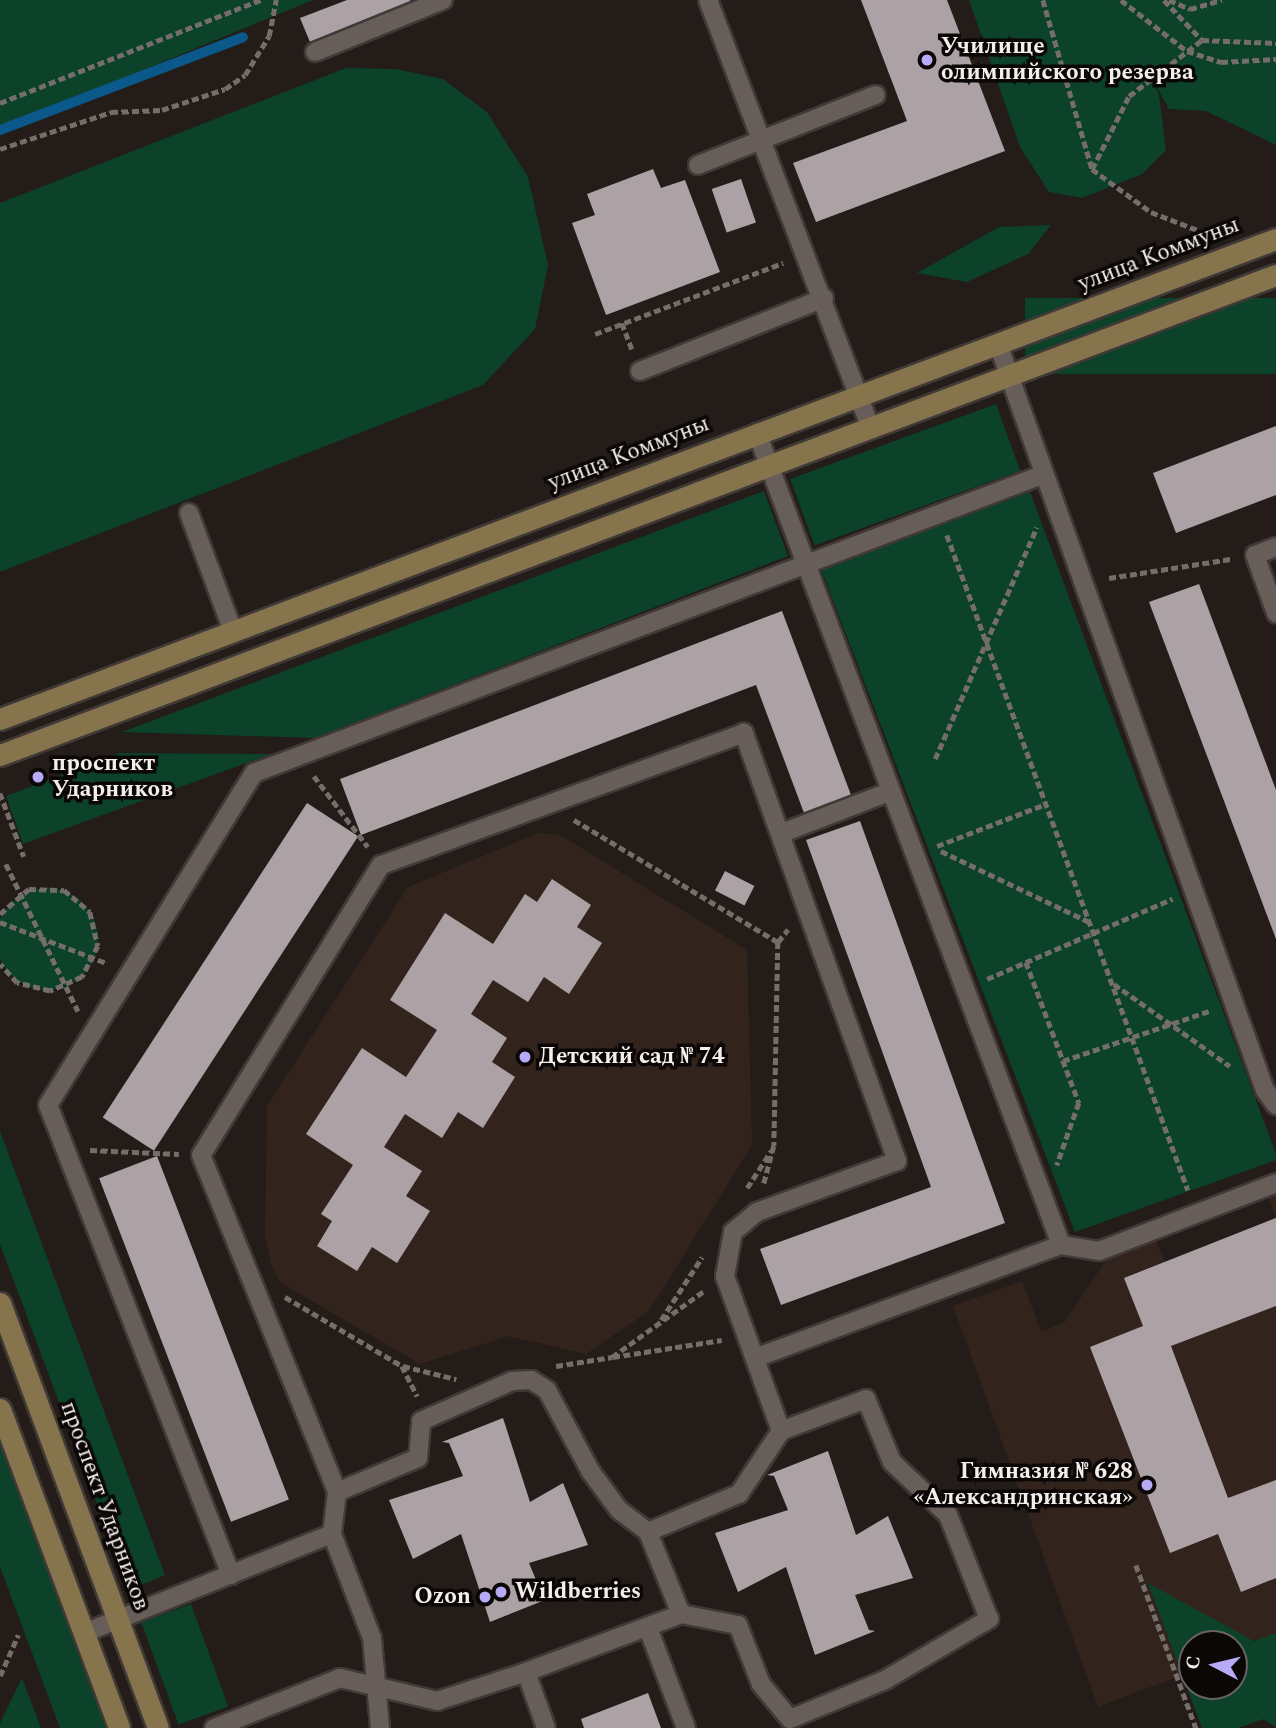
<!DOCTYPE html>
<html>
<head>
<meta charset="utf-8">
<style>
	body { margin:0 }
	#map { position:relative; width:1276px; height:1728px; overflow:hidden; background:#241c18; font-family:Spectral,serif }
	div>[style] { position:absolute }
	[style*='--x'] { left:calc(var(--x)*1px); top:calc(var(--y)*1px); width:calc(var(--w)*1px); rotate:calc(var(--a)*1deg) }
	.built>* { inset:0; background:#32241d }
	.green>* { inset:0; background:#0c412a; transform-origin:0 0 }
	.round { border-radius:50% }
	.stream>* { height:10px; margin:-5px; padding:0 5px; transform-origin:5px; border-radius:5px; background:#0b588b }
	.building>* { inset:0; background:#aca1a5; transform-origin:0 0 }
	.path>* { height:4.5px; margin-top:-2.25px; transform-origin:0; background:repeating-linear-gradient(90deg,#746d69 0 7px,transparent 0 10.5px) }
	.roads { filter:drop-shadow(2px 0 #403937) drop-shadow(-2px 0 #403937) drop-shadow(0 2px #403937) drop-shadow(0 -2px #403937) }
	.lane>* { height:18px; margin:-9px; padding:0 9px; transform-origin:9px; border-radius:9px; background:#685e59 }
	.secondary>* { height:21px; margin:-10.5px; padding:0 10.5px; transform-origin:10.5px; border-radius:10.5px; background:#85744c }
	.dots>* { width:19px; height:19px; translate:-50% -50%; box-sizing:border-box; border:4px solid #0b0706; border-radius:50% }
	span { translate:-50% -50%; white-space:nowrap; text-align:center; line-height:1.15; -webkit-text-stroke:7px #0b0706; paint-order:stroke }
	.poi-label { font-size:23px; color:#f4eeec; font-weight:700 }
	.left { translate:0 -50%; text-align:left }
	.right { translate:-100% -50%; text-align:right }
	.street-label { font-size:23px; color:#f4eeec }
	.north { position:absolute; left:1178px; top:1630px; width:70px; height:70px; box-sizing:border-box; background:#0b0706; border:2px solid #686362; border-radius:50%; rotate:277deg; font-size:19px; font-weight:700; line-height:28px; text-align:center; color:#f4eeec }
	.north::after { content:''; display:block; margin:auto; width:24px; height:32px; background:#b7abf8; clip-path:polygon(50% 0,100% 100%,50% 72%,0 100%) }
</style>
</head>
<body>
<div id="map">
	<div class="built">
		<i style="clip-path:polygon(538px 833px,560px 835px,747px 950px,752px 1145px,649px 1311px,586px 1354px,509px 1336px,420px 1364px,281px 1283px,272px 1268px,265px 1236px,267px 1106px,408px 887px)"></i>
		<i style="clip-path:polygon(1276px 1192px,1276px 1639px,1192px 1644px,1192px 1671px,1098px 1707px,953px 1306px,1022px 1281px,1041px 1331px,1064px 1323px,1109px 1256px,1154px 1236px,1165px 1262px,1276px 1218px,1268px 1195px)"></i>
	</div>
	<div class="green">
		<i style="clip-path:polygon(0 0,313px 0,0 129px)"></i>
		<i style="clip-path:polygon(969px 0,1276px 0,1276px 145px,1206px 111px,1169px 109px,1143px 62px,1159px 95px,1166px 150px,1142px 174px,1082px 198px,1049px 192px,1020px 147px)"></i>
		<i style="clip-path:polygon(346px 68px,396px 69px,443px 79px,487px 112px,528px 177px,548px 265px,535px 329px,483px 385px,0 572px,0 203px)"></i>
		<i style="clip-path:polygon(1051px 225px,1028px 254px,967px 282px,917px 273px,999px 227px)"></i>
		<i style="left:1276px;top:298px;width:76px;height:251px;rotate:90deg"></i>
		<i style="left:996px;top:404px;width:71px;height:219px;rotate:70deg"></i>
		<i style="clip-path:polygon(764px 491px,788px 556px,315px 738px,122px 732px)"></i>
		<i style="clip-path:polygon(1030px 492px,1276px 1154px,1276px 1160px,1075px 1232px,821px 569px)"></i>
		<i style="clip-path:polygon(120px 753px,271px 754px,23px 844px,6px 796px)"></i>
		<i class="round" style="left:-4px;top:888px;width:102px;height:102px"></i>
		<i style="clip-path:polygon(0 1131px,165px 1575px,129px 1590px,0 1244px)"></i>
		<i style="clip-path:polygon(0 1444px,106px 1728px,60px 1728px,0 1567px)"></i>
		<i style="clip-path:polygon(evenodd,1148px 1583px,1254px 1641px,1276px 1633px,1276px 1728px,1264px 1719px,1238px 1728px,1202px 1728px,1148px 1583px,1234px 1644px,1234px 1686px,1192px 1686px,1192px 1644px,1234px 1644px)"></i>
		<i style="left:191px;top:1604px;width:109px;height:53px;rotate:70deg"></i>
		<i style="clip-path:polygon(22px 1678px,41px 1728px,0 1728px,0 1723px)"></i>
	</div>
	<div class="stream">
		<i style="--x:0;--y:130;--w:260;--a:-20.9"></i>
	</div>
	<div class="building">
		<i style="clip-path:polygon(347px 0,410px 0,411px 3px,310px 42px,300px 18px)"></i>
		<i style="clip-path:polygon(861px 0,947px 0,1005px 151px,816px 222px,793px 163px,907px 121px)"></i>
		<i style="clip-path:polygon(653px 169px,661px 188px,685px 180px,720px 272px,606px 315px,572px 223px,595px 215px,587px 194px)"></i>
		<i style="left:741px;top:179px;width:46px;height:31px;rotate:71deg"></i>
		<i style="clip-path:polygon(1276px 426px,1276px 495px,1176px 533px,1153px 473px)"></i>
		<i style="clip-path:polygon(1199px 584px,1276px 790px,1276px 939px,1149px 602px)"></i>
		<i style="clip-path:polygon(782px 611px,851px 795px,804px 813px,756px 685px,361px 835px,340px 779px)"></i>
		<i style="left:307px;top:803px;width:61px;height:375px;rotate:33deg"></i>
		<i style="clip-path:polygon(860px 821px,1005px 1223px,781px 1305px,760px 1249px,931px 1187px,806px 840px)"></i>
		<i style="left:725px;top:871px;width:33px;height:22px;rotate:27deg"></i>
		<i style="clip-path:polygon(552px 879px,591px 905px,577px 927px,602px 943px,569px 994px,544px 977px,528px 1002px,493px 980px,471px 1014px,507px 1038px,492px 1062px,515px 1077px,483px 1128px,458px 1112px,442px 1138px,405px 1114px,384px 1147px,422px 1171px,406px 1196px,430px 1211px,397px 1263px,372px 1247px,357px 1271px,317px 1246px,332px 1221px,321px 1214px,353px 1165px,306px 1134px,362px 1048px,406px 1077px,437px 1030px,390px 1000px,445px 913px,493px 944px,525px 894px,537px 902px)"></i>
		<i style="left:157px;top:1156px;width:368px;height:62px;rotate:69deg"></i>
		<i style="clip-path:polygon(1276px 1218px,1276px 1306px,1171px 1346px,1228px 1498px,1276px 1480px,1276px 1578px,1241px 1592px,1218px 1534px,1170px 1553px,1090px 1347px,1143px 1326px,1124px 1278px)"></i>
		<i style="clip-path:polygon(503px 1418px,530px 1502px,563px 1483px,588px 1545px,529px 1563px,543px 1597px,550px 1598px,490px 1622px,461px 1534px,413px 1559px,389px 1500px,463px 1476px,449px 1443px,442px 1442px)"></i>
		<i style="clip-path:polygon(828px 1451px,856px 1535px,888px 1516px,913px 1578px,855px 1595px,869px 1630px,875px 1631px,815px 1655px,786px 1567px,738px 1592px,715px 1533px,788px 1510px,774px 1476px,767px 1475px)"></i>
		<i style="clip-path:polygon(648px 1693px,661px 1728px,584px 1728px,581px 1719px)"></i>
	</div>
	<div class="path">
		<i style="--x:1043;--y:0;--w:176;--a:73.8"></i>
		<i style="--x:1092;--y:169;--w:73;--a:36.1"></i>
		<i style="--x:1151;--y:212;--w:53;--a:21.2"></i>
		<i style="--x:1121;--y:0;--w:83;--a:37.7"></i>
		<i style="--x:1187;--y:51;--w:36;--a:18"></i>
		<i style="--x:1221;--y:62;--w:55;--a:-3.1"></i>
		<i style="--x:1164;--y:0;--w:55;--a:46.5"></i>
		<i style="--x:1202;--y:40;--w:74;--a:2.3"></i>
		<i style="--x:1169;--y:0;--w:23;--a:23"></i>
		<i style="--x:1190;--y:9;--w:33;--a:-16"></i>
		<i style="--x:0;--y:103;--w:280;--a:-21.6"></i>
		<i style="--x:0;--y:149;--w:117;--a:-18.4"></i>
		<i style="--x:111;--y:112;--w:51;--a:-2.2"></i>
		<i style="--x:162;--y:110;--w:66;--a:-18.4"></i>
		<i style="--x:225;--y:89;--w:24;--a:-35"></i>
		<i style="--x:245;--y:75;--w:46;--a:-58.4"></i>
		<i style="--x:269;--y:36;--w:37;--a:-79"></i>
		<i style="--x:1092;--y:169;--w:82;--a:-63.1"></i>
		<i style="--x:1129;--y:96;--w:92;--a:-37.5"></i>
		<i style="--x:622;--y:323;--w:28;--a:69"></i>
		<i style="--x:595;--y:334;--w:201;--a:-20.7"></i>
		<i style="--x:947;--y:535;--w:698;--a:69.8"></i>
		<i style="--x:1109;--y:578;--w:123;--a:-8.9"></i>
		<i style="--x:935;--y:759;--w:253;--a:-66.3"></i>
		<i style="--x:314;--y:776;--w:89;--a:52.7"></i>
		<i style="--x:0;--y:793;--w:68;--a:69.4"></i>
		<i style="--x:574;--y:820;--w:238;--a:30.9"></i>
		<i style="--x:778;--y:942;--w:204;--a:91.1"></i>
		<i style="--x:774;--y:1146;--w:39;--a:105"></i>
		<i style="--x:937;--y:846;--w:117;--a:-21.1"></i>
		<i style="--x:941;--y:851;--w:164;--a:25.6"></i>
		<i style="--x:6;--y:864;--w:164;--a:63.9"></i>
		<i style="--x:0;--y:914;--w:38;--a:-41"></i>
		<i style="--x:29;--y:889;--w:35;--a:2"></i>
		<i style="--x:64;--y:890;--w:34;--a:40"></i>
		<i style="--x:90;--y:912;--w:35;--a:77"></i>
		<i style="--x:98;--y:946;--w:35;--a:117"></i>
		<i style="--x:82;--y:977;--w:35;--a:156"></i>
		<i style="--x:50;--y:991;--w:34;--a:-166"></i>
		<i style="--x:17;--y:983;--w:25;--a:-132"></i>
		<i style="--x:0;--y:922;--w:114;--a:21.1"></i>
		<i style="--x:778;--y:942;--w:16;--a:-52"></i>
		<i style="--x:1026;--y:962;--w:151;--a:69.4"></i>
		<i style="--x:1079;--y:1103;--w:66;--a:109.5"></i>
		<i style="--x:987;--y:979;--w:202;--a:-23.4"></i>
		<i style="--x:1114;--y:984;--w:142;--a:35.3"></i>
		<i style="--x:1063;--y:1061;--w:157;--a:-18.9"></i>
		<i style="--x:90;--y:1150;--w:89;--a:2.6"></i>
		<i style="--x:747;--y:1188;--w:44;--a:-57"></i>
		<i style="--x:285;--y:1297;--w:136;--a:30.5"></i>
		<i style="--x:402;--y:1366;--w:34;--a:63"></i>
		<i style="--x:661;--y:1320;--w:75;--a:-56.9"></i>
		<i style="--x:613;--y:1357;--w:110;--a:-8.9"></i>
		<i style="--x:403;--y:1366;--w:55;--a:13.8"></i>
		<i style="--x:556;--y:1366;--w:57;--a:-9.1"></i>
		<i style="--x:612;--y:1357;--w:113;--a:-35.7"></i>
		<i style="--x:1136;--y:1565;--w:174;--a:69.8"></i>
		<i style="--x:0;--y:1676;--w:45;--a:-66.3"></i>
	</div>
	<div class="roads">
		<div class="lane">
			<i style="--x:708;--y:0;--w:458;--a:69.2"></i>
			<i style="--x:315;--y:52;--w:138;--a:-22.1"></i>
			<i style="--x:698;--y:165;--w:191;--a:-21.5"></i>
			<i style="--x:998;--y:344;--w:792;--a:70.31"></i>
			<i style="--x:1265;--y:1090;--w:19;--a:54"></i>
			<i style="--x:640;--y:371;--w:198;--a:-21.6"></i>
			<i style="--x:757;--y:433;--w:867;--a:69.47"></i>
			<i style="--x:189;--y:513;--w:126;--a:69.6"></i>
			<i style="--x:1276;--y:547;--w:22;--a:159"></i>
			<i style="--x:1255;--y:555;--w:62;--a:70.1"></i>
			<i style="--x:782;--y:833;--w:115;--a:-21"></i>
			<i style="--x:755;--y:1358;--w:326;--a:-20.3"></i>
			<i style="--x:1061;--y:1245;--w:38;--a:9"></i>
			<i style="--x:1099;--y:1251;--w:190;--a:-21"></i>
			<i style="--x:337;--y:1492;--w:88;--a:-22.8"></i>
			<i style="--x:418;--y:1458;--w:37;--a:-85"></i>
			<i style="--x:421;--y:1421;--w:99;--a:-23.7"></i>
			<i style="--x:512;--y:1381;--w:19;--a:-3"></i>
			<i style="--x:531;--y:1380;--w:19;--a:32"></i>
			<i style="--x:547;--y:1390;--w:93;--a:61.8"></i>
			<i style="--x:591;--y:1472;--w:47;--a:53.6"></i>
			<i style="--x:619;--y:1510;--w:36;--a:37"></i>
			<i style="--x:648;--y:1532;--w:99;--a:-22.7"></i>
			<i style="--x:739;--y:1494;--w:76;--a:-56.3"></i>
			<i style="--x:781;--y:1431;--w:165;--a:-109.9"></i>
			<i style="--x:725;--y:1276;--w:45;--a:-79.7"></i>
			<i style="--x:733;--y:1232;--w:31;--a:-40"></i>
			<i style="--x:757;--y:1212;--w:149;--a:-20"></i>
			<i style="--x:897;--y:1161;--w:455;--a:-109.7"></i>
			<i style="--x:744;--y:733;--w:386;--a:160"></i>
			<i style="--x:381;--y:865;--w:341;--a:121.8"></i>
			<i style="--x:201;--y:1155;--w:363;--a:68"></i>
			<i style="--x:337;--y:1492;--w:42;--a:96.8"></i>
			<i style="--x:332;--y:1534;--w:111;--a:69"></i>
			<i style="--x:372;--y:1638;--w:90;--a:84.9"></i>
			<i style="--x:648;--y:1532;--w:88;--a:68.1"></i>
			<i style="--x:231;--y:1575;--w:504;--a:-111.27"></i>
			<i style="--x:48;--y:1105;--w:391;--a:-58.2"></i>
			<i style="--x:254;--y:773;--w:842;--a:-20.72"></i>
			<i style="--x:648;--y:1628;--w:107;--a:69.2"></i>
			<i style="--x:84;--y:1633;--w:267;--a:-21.8"></i>
			<i style="--x:526;--y:1672;--w:165;--a:-20.5"></i>
			<i style="--x:681;--y:1614;--w:58;--a:10.9"></i>
			<i style="--x:738;--y:1625;--w:63;--a:68.7"></i>
			<i style="--x:761;--y:1684;--w:45;--a:50.4"></i>
			<i style="--x:790;--y:1719;--w:103;--a:-22.3"></i>
			<i style="--x:885;--y:1680;--w:121;--a:-30.4"></i>
			<i style="--x:989;--y:1619;--w:112;--a:-111.5"></i>
			<i style="--x:948;--y:1515;--w:77;--a:-136.6"></i>
			<i style="--x:892;--y:1462;--w:68;--a:-112.4"></i>
			<i style="--x:866;--y:1399;--w:91;--a:159.4"></i>
			<i style="--x:214;--y:1728;--w:136;--a:-21.6"></i>
			<i style="--x:340;--y:1678;--w:100;--a:13.3"></i>
			<i style="--x:437;--y:1701;--w:94;--a:-18"></i>
			<i style="--x:526;--y:1672;--w:59;--a:70.3"></i>
		</div>
		<div class="secondary">
			<i style="--x:0;--y:719;--w:1363;--a:-20.62"></i>
			<i style="--x:0;--y:755;--w:1363;--a:-20.62"></i>
			<i style="--x:0;--y:1303;--w:453;--a:69.6"></i>
			<i style="--x:0;--y:1409;--w:340;--a:69.5"></i>
		</div>
	</div>
	<div class="dots">
		<i style="left:927px;top:60px;background:#b7abf8"></i>
		<i style="left:38px;top:777px;background:#b7abf8"></i>
		<i style="left:525px;top:1057px;background:#b7abf8"></i>
		<i style="left:1147px;top:1485px;background:#b7abf8"></i>
		<i style="left:501px;top:1592px;background:#b7abf8"></i>
		<i style="left:485px;top:1597px;background:#b7abf8"></i>
	</div>
	<div class="poi-label">
		<span class="left" style="left:941px;top:60px">Училище<br>олимпийского резерва</span>
		<span class="left" style="left:52px;top:777px">проспект<br>Ударников</span>
		<span class="left" style="left:539px;top:1057px">Детский сад № 74</span>
		<span class="right" style="left:1133px;top:1485px">Гимназия № 628<br>«Александринская»</span>
		<span class="left" style="left:515px;top:1592px">Wildberries</span>
		<span class="right" style="left:471px;top:1597px">Ozon</span>
	</div>
	<div class="street-label">
		<span style="left:1159px;top:255px;rotate:-21deg">улица Коммуны</span>
		<span style="left:629px;top:454px;rotate:-21deg">улица Коммуны</span>
		<span style="left:104px;top:1506px;rotate:70deg">проспект Ударников</span>
	</div>
	<div class="north">С</div>
</div>
</body>
</html>
